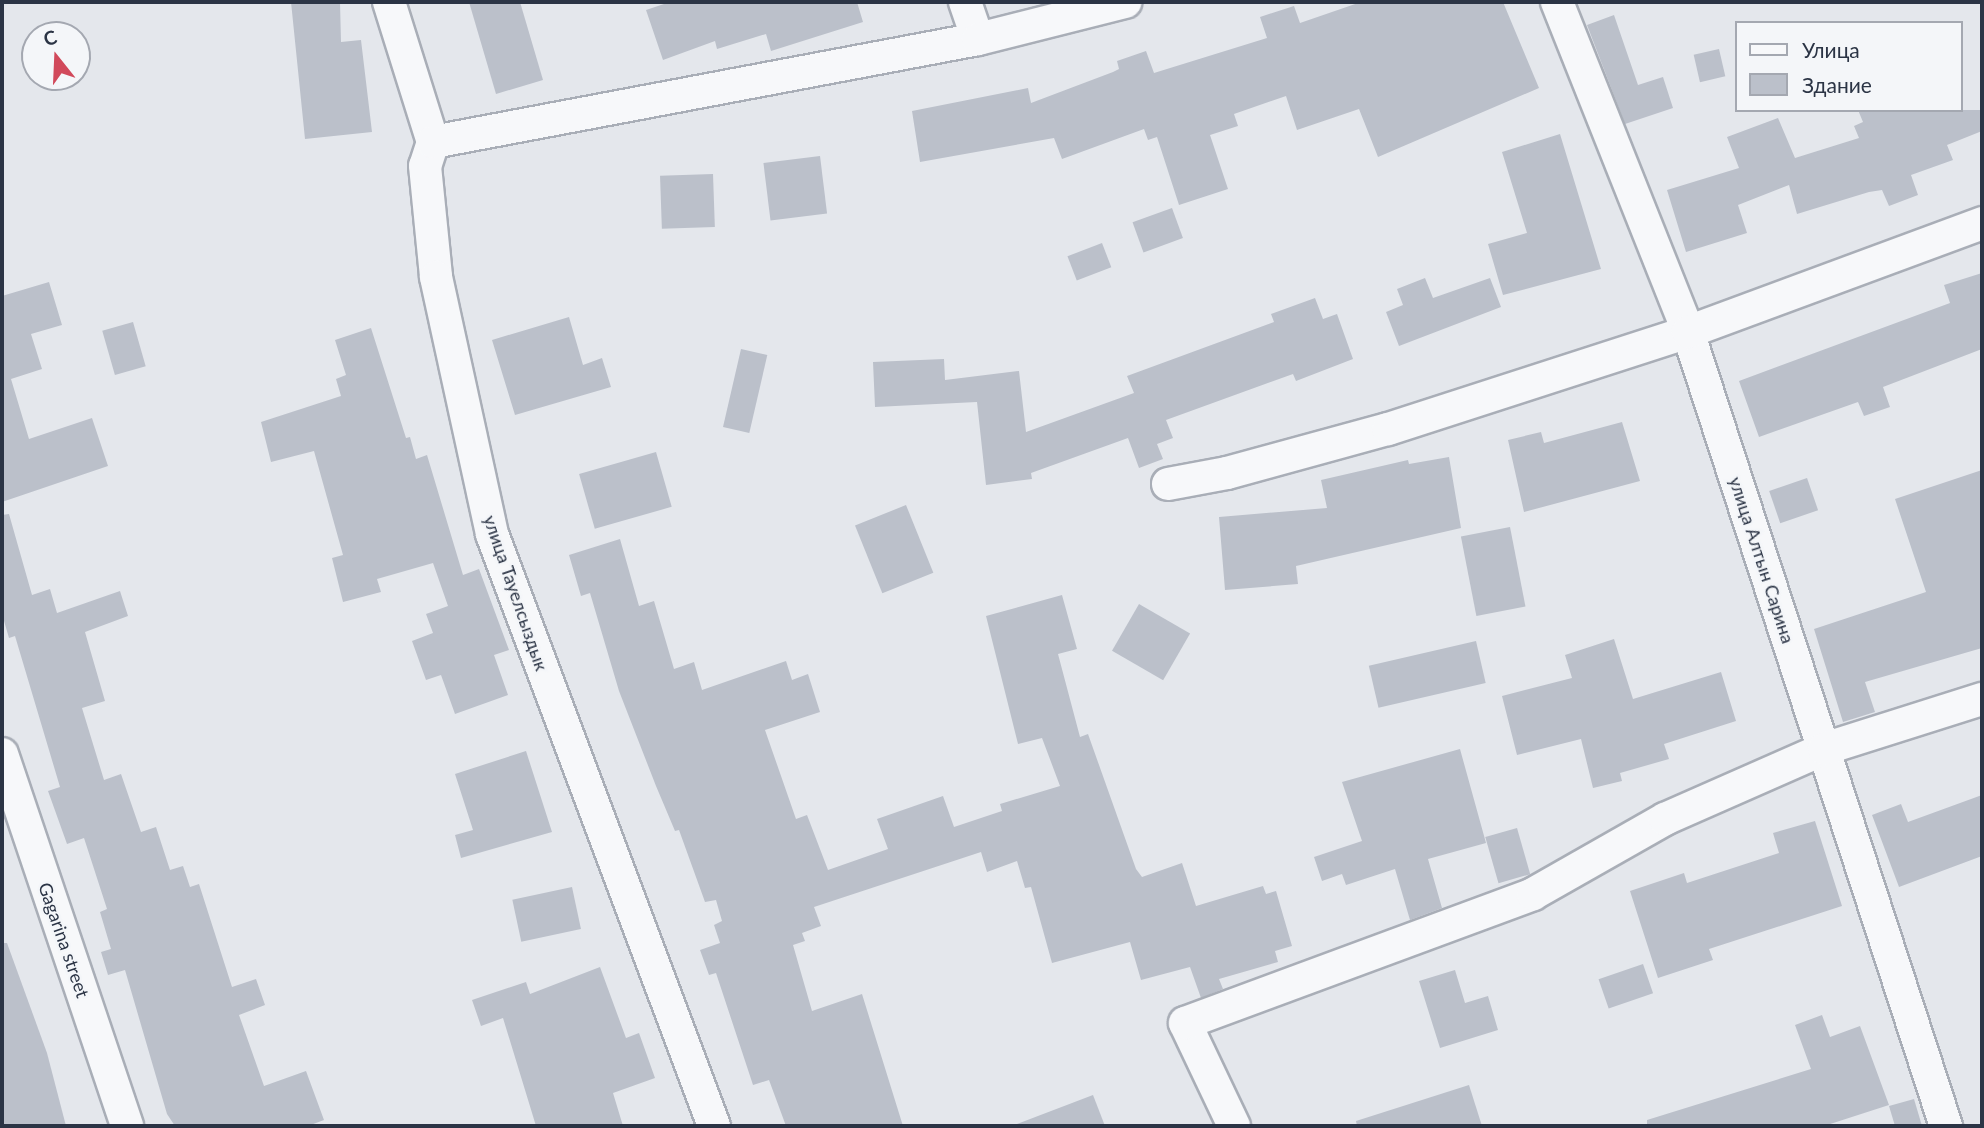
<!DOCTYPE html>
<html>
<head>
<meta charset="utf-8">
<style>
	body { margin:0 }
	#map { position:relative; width:1984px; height:1128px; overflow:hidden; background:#e4e7ec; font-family:Lato,sans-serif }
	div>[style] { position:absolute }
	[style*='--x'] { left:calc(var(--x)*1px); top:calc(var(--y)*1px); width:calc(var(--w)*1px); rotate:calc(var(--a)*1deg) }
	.building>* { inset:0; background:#bbc0ca; transform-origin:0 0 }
	.roads { filter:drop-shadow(2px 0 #a9aeb7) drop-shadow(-2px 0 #a9aeb7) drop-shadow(0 2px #a9aeb7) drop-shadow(0 -2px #a9aeb7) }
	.street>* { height:32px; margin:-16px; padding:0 16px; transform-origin:16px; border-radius:16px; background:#f7f8fa }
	span { translate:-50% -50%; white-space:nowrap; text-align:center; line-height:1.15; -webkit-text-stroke:5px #f4f6f9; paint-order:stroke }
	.street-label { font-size:18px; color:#2b3445 }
	.frame { position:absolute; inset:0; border:4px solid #2b3445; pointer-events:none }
	.legend { position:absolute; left:1735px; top:21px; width:228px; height:91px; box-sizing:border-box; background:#f4f6f9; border:2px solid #a4a8b1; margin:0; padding:9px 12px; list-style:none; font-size:21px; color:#2b3445 }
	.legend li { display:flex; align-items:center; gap:14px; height:35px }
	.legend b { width:35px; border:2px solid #a4a8b1 }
	.north { position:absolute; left:21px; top:21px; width:70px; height:70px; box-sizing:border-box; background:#f4f6f9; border:2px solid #a4a8b1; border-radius:50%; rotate:342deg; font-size:19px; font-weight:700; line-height:28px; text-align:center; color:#2b3445 }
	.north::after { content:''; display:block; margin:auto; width:24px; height:32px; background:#d1495b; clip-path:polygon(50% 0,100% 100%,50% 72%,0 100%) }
</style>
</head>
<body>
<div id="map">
	<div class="building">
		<i style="clip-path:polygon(291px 2px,340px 2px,341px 42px,361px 40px,372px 132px,305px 139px)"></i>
		<i style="clip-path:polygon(469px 2px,520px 2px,543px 80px,496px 94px)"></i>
		<i style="clip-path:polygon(670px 2px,857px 2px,863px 22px,771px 51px,766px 34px,717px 49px,715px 41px,663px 60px,646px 10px)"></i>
		<i style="clip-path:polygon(1361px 2px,1503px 2px,1539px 88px,1378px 157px,1359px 109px,1297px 130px,1286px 96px,1234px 114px,1238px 126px,1210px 135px,1228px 189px,1179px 205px,1157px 137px,1148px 140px,1144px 129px,1062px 159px,1054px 138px,920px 162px,912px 111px,1028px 88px,1031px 103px,1113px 72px,1119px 69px,1117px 61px,1146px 51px,1154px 73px,1267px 38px,1260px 17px,1294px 6px,1300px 23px)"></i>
		<i style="clip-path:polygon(1614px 15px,1638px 85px,1663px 77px,1673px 108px,1625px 124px,1587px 25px)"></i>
		<i style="left:1719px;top:49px;width:28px;height:26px;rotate:77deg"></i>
		<i style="clip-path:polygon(1858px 110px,1982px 110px,1982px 131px,1947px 145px,1953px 160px,1911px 175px,1918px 195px,1889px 206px,1882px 190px,1869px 192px,1797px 214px,1789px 185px,1738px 205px,1747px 233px,1686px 252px,1667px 190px,1739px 168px,1727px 137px,1778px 118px,1795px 158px,1859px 138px,1854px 126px,1863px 122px)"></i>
		<i style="clip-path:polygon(1560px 134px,1601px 269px,1503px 295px,1488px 244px,1527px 233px,1502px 152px)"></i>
		<i style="left:820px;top:156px;width:58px;height:57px;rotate:83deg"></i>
		<i style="left:713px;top:174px;width:53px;height:53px;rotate:88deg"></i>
		<i style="left:1172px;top:208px;width:32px;height:42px;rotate:70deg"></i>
		<i style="left:1102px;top:243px;width:26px;height:37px;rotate:69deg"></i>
		<i style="clip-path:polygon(1982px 273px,1982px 349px,1883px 387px,1890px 407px,1864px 416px,1858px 402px,1759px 437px,1739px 381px,1950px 303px,1944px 285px)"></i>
		<i style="clip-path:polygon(1425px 278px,1433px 298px,1490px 278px,1501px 307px,1399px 346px,1386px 312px,1403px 305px,1397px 289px)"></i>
		<i style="clip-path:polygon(49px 282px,62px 325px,31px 334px,42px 369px,11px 379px,29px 439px,92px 418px,108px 466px,2px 502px,2px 296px)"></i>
		<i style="clip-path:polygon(1315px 298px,1323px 319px,1337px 314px,1353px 359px,1296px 381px,1293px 374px,1166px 420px,1173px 438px,1157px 444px,1163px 459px,1139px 468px,1128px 438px,1031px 473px,1032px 479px,986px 485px,977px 402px,875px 407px,873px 362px,944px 359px,945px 380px,1019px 371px,1026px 432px,1134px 393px,1127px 376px,1274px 322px,1271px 314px)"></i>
		<i style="clip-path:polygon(569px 317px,583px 365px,602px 358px,611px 387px,515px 415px,492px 340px)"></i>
		<i style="left:133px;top:322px;width:46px;height:32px;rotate:74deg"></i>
		<i style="clip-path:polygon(371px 328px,406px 438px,410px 437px,416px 459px,427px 455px,463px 575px,479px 569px,509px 650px,494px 655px,508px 695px,455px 714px,441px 675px,426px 680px,412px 641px,433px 633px,426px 614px,448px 606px,433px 563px,377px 579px,381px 592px,343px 602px,332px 558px,343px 555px,314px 451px,271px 462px,261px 422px,341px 396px,336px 379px,346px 375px,335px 340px)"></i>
		<i style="left:741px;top:349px;width:27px;height:80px;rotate:13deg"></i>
		<i style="clip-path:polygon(1622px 422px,1640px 481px,1524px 512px,1508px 440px,1541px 432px,1544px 443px)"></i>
		<i style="left:656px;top:452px;width:57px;height:80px;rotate:74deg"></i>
		<i style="clip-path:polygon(1449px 457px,1461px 528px,1296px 566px,1298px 584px,1225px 590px,1219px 517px,1327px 508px,1321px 480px,1408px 460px,1409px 464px)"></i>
		<i style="clip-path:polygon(1982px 470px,1982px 648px,1865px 682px,1875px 712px,1843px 722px,1814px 629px,1926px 592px,1895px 499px)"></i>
		<i style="left:1807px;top:478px;width:34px;height:40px;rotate:71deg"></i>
		<i style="left:906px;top:505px;width:73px;height:55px;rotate:68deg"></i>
		<i style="clip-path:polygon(9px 514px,32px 595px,50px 589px,57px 613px,120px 591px,128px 616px,85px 632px,105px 701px,82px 708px,104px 780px,121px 774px,141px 832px,156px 827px,170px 870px,183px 866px,190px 887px,199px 884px,232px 987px,256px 979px,265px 1005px,239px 1015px,264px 1086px,306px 1071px,324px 1120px,308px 1126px,175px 1126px,167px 1114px,125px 970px,108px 975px,101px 952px,111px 949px,100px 912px,107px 909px,84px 838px,67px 844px,48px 791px,60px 787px,15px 636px,9px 638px,2px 614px,2px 515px)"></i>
		<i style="left:1510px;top:527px;width:81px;height:50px;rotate:79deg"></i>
		<i style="clip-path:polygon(620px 539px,639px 606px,654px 601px,674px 669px,694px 662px,702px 690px,786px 661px,792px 680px,808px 674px,820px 712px,765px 730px,796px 819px,807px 815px,828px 870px,888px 849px,877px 819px,943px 796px,954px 827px,1002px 811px,1000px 804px,1060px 786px,1042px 738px,1018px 744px,986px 616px,1062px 595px,1077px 649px,1058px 654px,1080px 737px,1088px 734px,1136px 869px,1142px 877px,1182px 863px,1196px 906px,1263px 886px,1266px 894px,1276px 891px,1292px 946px,1275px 951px,1278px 962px,1219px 979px,1223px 989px,1201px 998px,1190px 967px,1141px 980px,1130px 942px,1052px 963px,1031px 887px,1025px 888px,1017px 861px,987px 872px,981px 852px,814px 907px,821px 926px,802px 933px,805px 941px,793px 945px,812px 1011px,862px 994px,903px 1126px,786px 1126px,769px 1080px,753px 1085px,716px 973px,709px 975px,700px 950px,720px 943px,714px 925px,722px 921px,716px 900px,705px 902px,679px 830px,675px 831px,656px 786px,619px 691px,590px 593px,581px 596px,569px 555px)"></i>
		<i style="left:1139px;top:604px;width:59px;height:54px;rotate:30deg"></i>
		<i style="clip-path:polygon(1614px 639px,1633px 699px,1721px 672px,1736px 721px,1664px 744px,1669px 759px,1620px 773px,1622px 781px,1593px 788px,1581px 739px,1517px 755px,1502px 696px,1572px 678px,1565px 655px)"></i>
		<i style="left:1476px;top:641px;width:43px;height:110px;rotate:77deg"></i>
		<i style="clip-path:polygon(1460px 749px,1486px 843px,1428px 859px,1442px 908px,1410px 920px,1395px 869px,1346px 885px,1342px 874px,1322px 881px,1314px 857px,1362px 841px,1342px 782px)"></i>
		<i style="clip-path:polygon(526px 751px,552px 832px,461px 858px,455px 835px,473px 830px,455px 774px)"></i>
		<i style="clip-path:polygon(1982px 795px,1982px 856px,1899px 887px,1872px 815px,1901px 804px,1908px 822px)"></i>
		<i style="clip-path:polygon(1815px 821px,1842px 906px,1709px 949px,1713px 960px,1658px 978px,1630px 891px,1684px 873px,1687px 883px,1779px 853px,1773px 833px)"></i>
		<i style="left:1517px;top:828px;width:48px;height:33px;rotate:74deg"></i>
		<i style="left:572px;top:887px;width:43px;height:61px;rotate:78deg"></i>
		<i style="clip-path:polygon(2px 943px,7px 943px,47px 1053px,66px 1126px,2px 1126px)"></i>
		<i style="left:1643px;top:964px;width:31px;height:47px;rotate:71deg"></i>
		<i style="clip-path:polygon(600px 967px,626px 1038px,639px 1033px,655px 1078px,613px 1093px,623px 1126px,536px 1126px,503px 1018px,481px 1026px,472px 1000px,526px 982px,530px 994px)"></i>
		<i style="clip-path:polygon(1455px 970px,1465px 1003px,1488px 996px,1498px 1030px,1440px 1048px,1419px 981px)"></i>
		<i style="clip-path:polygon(1822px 1015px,1830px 1037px,1860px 1026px,1889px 1105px,1824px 1126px,1647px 1126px,1647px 1120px,1811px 1069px,1795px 1025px)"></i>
		<i style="clip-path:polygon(1469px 1085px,1482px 1126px,1357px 1126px,1356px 1121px)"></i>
		<i style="clip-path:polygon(1093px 1095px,1105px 1126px,1018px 1126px,1017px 1124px)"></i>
		<i style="clip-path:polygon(1914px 1099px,1922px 1126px,1895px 1126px,1889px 1106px)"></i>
	</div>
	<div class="roads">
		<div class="street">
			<i style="--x:389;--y:2;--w:147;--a:72.6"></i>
			<i style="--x:433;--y:142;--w:25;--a:108"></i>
			<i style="--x:425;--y:166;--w:112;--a:84.3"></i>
			<i style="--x:436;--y:277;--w:263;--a:77.7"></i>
			<i style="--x:492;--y:534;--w:632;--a:69.44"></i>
			<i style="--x:965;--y:2;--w:39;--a:71"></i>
			<i style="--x:1557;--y:2;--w:355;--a:68.3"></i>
			<i style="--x:1688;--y:332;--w:835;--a:72"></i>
			<i style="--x:433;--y:142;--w:555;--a:-10.7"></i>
			<i style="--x:978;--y:39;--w:152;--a:-14.1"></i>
			<i style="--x:1168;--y:484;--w:60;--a:-10.6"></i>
			<i style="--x:1227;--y:473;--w:167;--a:-15.3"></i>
			<i style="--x:1388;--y:429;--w:315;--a:-17.9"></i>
			<i style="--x:1688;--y:332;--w:314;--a:-20.3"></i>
			<i style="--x:2;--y:754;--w:392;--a:71.4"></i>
			<i style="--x:1234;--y:1126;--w:114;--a:-115.4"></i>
			<i style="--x:1185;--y:1023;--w:371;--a:-20.3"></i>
			<i style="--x:1533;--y:894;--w:152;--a:-29.6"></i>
			<i style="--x:1665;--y:819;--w:174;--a:-23.8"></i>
			<i style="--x:1824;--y:749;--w:166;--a:-17.6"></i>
		</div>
	</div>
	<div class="street-label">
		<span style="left:1762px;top:560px;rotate:72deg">улица Алтын Сарина</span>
		<span style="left:516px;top:593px;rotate:71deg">улица Тауелсыздык</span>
		<span style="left:64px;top:940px;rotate:71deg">Gagarina street</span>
	</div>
	<div class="frame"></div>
	<ul class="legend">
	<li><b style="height:9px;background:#f7f8fa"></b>Улица</li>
	<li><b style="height:19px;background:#bbc0ca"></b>Здание</li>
	</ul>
	<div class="north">С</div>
</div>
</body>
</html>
